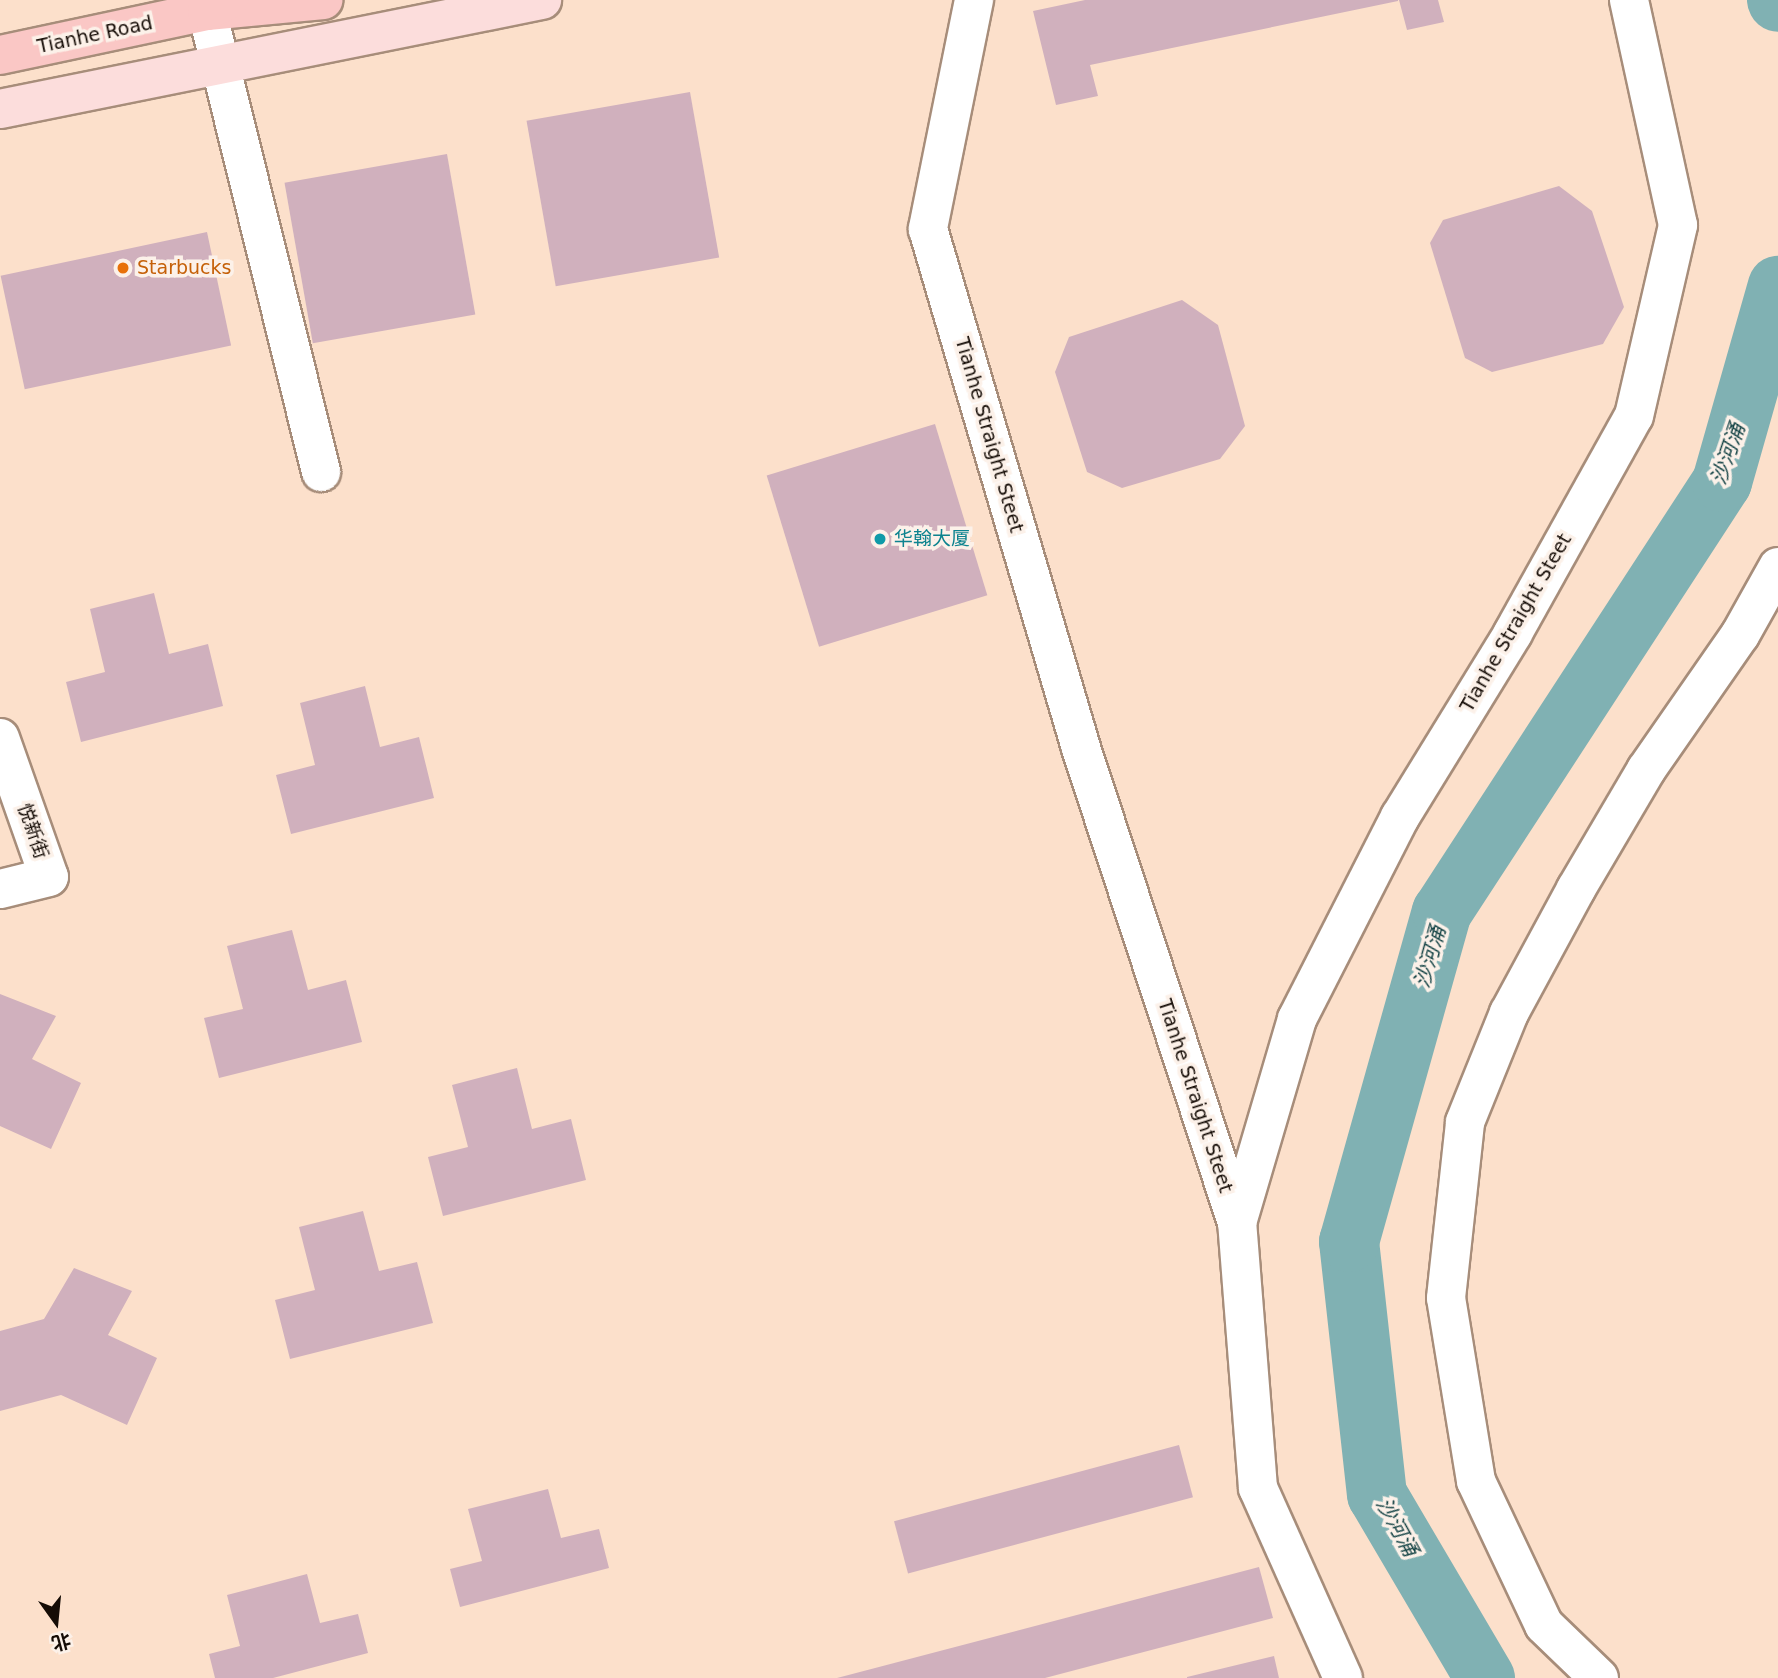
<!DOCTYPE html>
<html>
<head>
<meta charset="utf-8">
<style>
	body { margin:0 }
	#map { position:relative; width:1778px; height:1678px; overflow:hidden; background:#fce0cb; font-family:"DejaVu Sans","Noto Sans SC",sans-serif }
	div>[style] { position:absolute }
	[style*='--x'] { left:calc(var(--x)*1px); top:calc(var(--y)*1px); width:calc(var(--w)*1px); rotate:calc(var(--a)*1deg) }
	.river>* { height:60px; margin:-30px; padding:0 30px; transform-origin:30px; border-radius:30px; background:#80b1b3 }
	.building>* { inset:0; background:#d0b0bd; transform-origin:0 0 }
	.roads { filter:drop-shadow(2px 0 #a78d7a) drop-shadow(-2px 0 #a78d7a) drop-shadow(0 2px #a78d7a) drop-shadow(0 -2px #a78d7a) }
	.minor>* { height:38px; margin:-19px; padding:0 19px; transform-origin:19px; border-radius:19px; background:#fff }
	.major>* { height:38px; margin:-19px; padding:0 19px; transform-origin:19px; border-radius:19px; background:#fcdddc }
	.highway>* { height:38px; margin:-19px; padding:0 19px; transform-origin:19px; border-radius:19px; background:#fac7c5 }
	.dots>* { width:19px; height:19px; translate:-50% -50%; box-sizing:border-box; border:4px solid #fcf1e9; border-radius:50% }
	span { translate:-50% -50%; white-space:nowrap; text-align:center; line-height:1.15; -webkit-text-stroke:7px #fcf1e9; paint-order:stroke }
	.street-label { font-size:19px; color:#150c06 }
	.food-label { font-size:19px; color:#c56008 }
	.left { translate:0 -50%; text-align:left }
	.culture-label { font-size:19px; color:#0d838f }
	.water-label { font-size:21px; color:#144345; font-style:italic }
	.north { position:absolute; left:21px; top:1587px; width:70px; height:70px; -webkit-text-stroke:5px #fcf1e9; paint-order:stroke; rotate:165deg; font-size:19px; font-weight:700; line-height:28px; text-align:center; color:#150c06 }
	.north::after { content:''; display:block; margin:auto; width:24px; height:32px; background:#150c06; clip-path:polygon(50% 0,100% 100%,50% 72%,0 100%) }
</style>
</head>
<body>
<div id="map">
	<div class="river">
		<i style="--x:1777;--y:0;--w:2;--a:63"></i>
		<i style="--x:1485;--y:1678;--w:212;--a:-120.5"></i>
		<i style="--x:1377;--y:1495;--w:255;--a:-96.3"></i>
		<i style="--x:1349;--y:1242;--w:343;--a:-74.3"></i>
		<i style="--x:1442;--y:912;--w:513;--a:-56.93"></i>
		<i style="--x:1722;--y:482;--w:204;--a:-74.1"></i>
	</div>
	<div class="building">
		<i style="clip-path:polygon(1085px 0,1398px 0,1398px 1px,1090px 65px,1098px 96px,1056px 105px,1033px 11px)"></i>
		<i style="clip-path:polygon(1399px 0,1438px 0,1444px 22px,1407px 30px)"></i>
		<i style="left:690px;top:92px;width:168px;height:166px;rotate:80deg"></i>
		<i style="left:447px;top:154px;width:163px;height:165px;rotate:80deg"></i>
		<i style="clip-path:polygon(1559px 186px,1592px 211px,1624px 307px,1603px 344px,1492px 372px,1465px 358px,1430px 243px,1443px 220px)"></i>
		<i style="left:207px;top:232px;width:116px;height:211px;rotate:78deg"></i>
		<i style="clip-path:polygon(1182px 300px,1218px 325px,1245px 426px,1220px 459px,1122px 488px,1087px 472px,1055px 372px,1069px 337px)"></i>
		<i style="left:935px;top:424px;width:179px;height:176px;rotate:73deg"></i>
		<i style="clip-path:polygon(154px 593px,169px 654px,208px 644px,223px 706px,81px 742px,66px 682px,105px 672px,90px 609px)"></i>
		<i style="clip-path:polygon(365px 686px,380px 747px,419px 737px,434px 798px,291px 834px,276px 775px,315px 765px,300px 703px)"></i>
		<i style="clip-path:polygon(292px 930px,308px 990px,346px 980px,362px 1042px,219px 1078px,204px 1018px,243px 1009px,227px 946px)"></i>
		<i style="clip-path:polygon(0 994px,56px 1016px,32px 1059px,81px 1083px,51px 1149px,0 1126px)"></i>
		<i style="clip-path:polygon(517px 1068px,532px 1129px,571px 1119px,586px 1180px,443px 1216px,428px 1157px,468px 1147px,452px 1085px)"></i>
		<i style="clip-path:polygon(363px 1211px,379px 1271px,417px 1262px,433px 1323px,290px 1359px,275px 1300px,315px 1290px,299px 1227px)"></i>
		<i style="clip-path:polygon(74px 1268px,132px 1291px,108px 1335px,157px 1358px,127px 1425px,61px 1395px,0 1411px,0 1331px,44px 1319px)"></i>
		<i style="left:1179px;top:1445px;width:54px;height:295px;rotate:75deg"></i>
		<i style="clip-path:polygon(548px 1489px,561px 1538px,599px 1529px,609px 1568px,460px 1607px,450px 1569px,482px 1561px,468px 1509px)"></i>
		<i style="clip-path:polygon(1259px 1567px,1273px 1618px,1045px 1678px,837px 1678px)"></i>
		<i style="clip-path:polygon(307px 1574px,320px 1623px,358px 1614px,368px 1653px,273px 1678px,215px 1678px,209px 1654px,240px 1646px,227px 1595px)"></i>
		<i style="clip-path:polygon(1274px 1656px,1279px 1678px,1187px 1678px,1187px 1677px)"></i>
	</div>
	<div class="roads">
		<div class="minor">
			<i style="--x:974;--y:0;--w:234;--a:101.4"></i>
			<i style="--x:928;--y:229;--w:541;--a:73.57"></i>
			<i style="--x:1081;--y:748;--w:500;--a:71.8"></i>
			<i style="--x:207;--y:11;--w:475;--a:76.1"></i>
			<i style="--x:0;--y:738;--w:147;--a:70.6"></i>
			<i style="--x:49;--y:877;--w:50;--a:166.2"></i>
			<i style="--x:1343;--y:1678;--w:208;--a:-114.1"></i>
			<i style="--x:1258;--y:1488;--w:266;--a:-94.5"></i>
			<i style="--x:1237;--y:1223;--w:213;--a:-73.6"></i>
			<i style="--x:1297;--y:1019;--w:227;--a:-63"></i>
			<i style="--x:1400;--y:817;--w:216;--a:-58.4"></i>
			<i style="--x:1513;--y:633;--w:248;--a:-60.9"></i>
			<i style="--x:1634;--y:416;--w:196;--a:-77"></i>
			<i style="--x:1678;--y:225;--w:230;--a:-102.3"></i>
			<i style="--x:1599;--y:1678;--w:76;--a:-136.1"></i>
			<i style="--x:1544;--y:1625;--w:159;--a:-115.3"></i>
			<i style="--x:1476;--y:1481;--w:185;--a:-99.3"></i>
			<i style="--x:1446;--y:1298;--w:177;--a:-83.8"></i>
			<i style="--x:1465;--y:1122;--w:118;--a:-68"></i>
			<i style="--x:1509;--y:1013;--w:141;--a:-61.6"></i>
			<i style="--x:1576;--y:889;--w:138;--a:-59.5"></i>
			<i style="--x:1646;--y:770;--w:165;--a:-55.2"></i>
			<i style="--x:1740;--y:635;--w:78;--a:-60.8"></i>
		</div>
		<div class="major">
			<i style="--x:0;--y:109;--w:553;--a:-11.37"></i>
		</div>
		<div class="highway">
			<i style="--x:207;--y:11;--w:117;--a:-5.4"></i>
			<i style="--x:0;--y:55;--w:212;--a:-12"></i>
			<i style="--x:207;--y:11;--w:25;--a:-27"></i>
		</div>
	</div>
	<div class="dots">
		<i style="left:123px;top:268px;background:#e8710a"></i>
		<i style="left:880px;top:539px;background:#0f9aa8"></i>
	</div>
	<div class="street-label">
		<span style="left:95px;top:35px;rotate:-12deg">Tianhe Road</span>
		<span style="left:989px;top:435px;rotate:74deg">Tianhe Straight Steet</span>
		<span style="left:1516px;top:623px;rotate:-60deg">Tianhe Straight Steet</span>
		<span style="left:33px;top:831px;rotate:71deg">悦新街</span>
		<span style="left:1195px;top:1096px;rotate:72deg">Tianhe Straight Steet</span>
	</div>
	<div class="food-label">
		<span class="left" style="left:137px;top:268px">Starbucks</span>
	</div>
	<div class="culture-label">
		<span class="left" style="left:894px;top:539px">华翰大厦</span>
	</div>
	<div class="water-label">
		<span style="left:1728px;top:454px;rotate:-71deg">沙河涌</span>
		<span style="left:1430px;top:957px;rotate:-74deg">沙河涌</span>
		<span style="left:1397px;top:1527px;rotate:61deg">沙河涌</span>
	</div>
	<div class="north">北</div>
</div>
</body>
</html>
